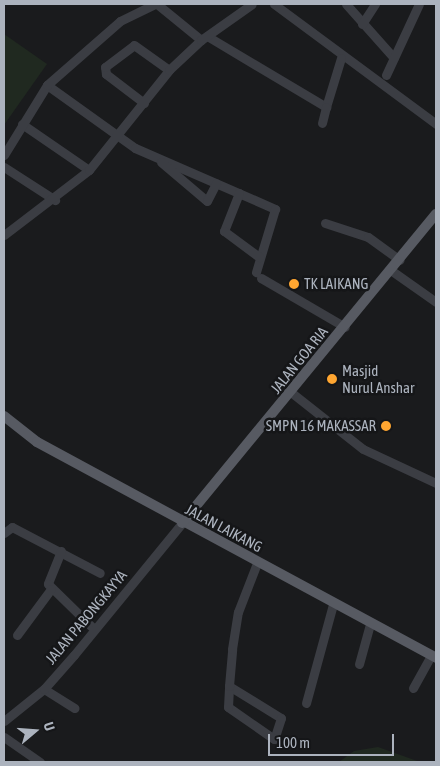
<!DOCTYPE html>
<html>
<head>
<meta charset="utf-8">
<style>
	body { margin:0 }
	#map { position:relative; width:440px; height:766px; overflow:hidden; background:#1a1b1d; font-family:"Asap Condensed",sans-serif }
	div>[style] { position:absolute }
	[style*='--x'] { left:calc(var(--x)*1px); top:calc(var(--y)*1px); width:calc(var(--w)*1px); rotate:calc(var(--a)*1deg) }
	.green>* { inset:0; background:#202920 }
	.minor>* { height:9px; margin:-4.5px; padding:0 4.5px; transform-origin:4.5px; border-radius:4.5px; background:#3b3d43 }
	.major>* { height:10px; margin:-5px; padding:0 5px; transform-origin:5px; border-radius:5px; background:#575a62 }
	.dots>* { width:14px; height:14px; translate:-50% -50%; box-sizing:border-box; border:2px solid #151618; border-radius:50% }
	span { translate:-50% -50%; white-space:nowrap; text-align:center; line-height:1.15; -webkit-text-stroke:5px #151618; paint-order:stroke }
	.poi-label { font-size:15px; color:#acb3be }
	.left { translate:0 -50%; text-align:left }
	.right { translate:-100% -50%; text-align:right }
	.street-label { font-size:15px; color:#acb3be }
	.frame { position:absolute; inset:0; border:5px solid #acb3be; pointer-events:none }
	.north { position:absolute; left:10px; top:706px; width:50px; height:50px; -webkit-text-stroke:4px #151618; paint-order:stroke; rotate:72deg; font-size:14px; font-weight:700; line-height:20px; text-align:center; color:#acb3be }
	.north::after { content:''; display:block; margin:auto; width:18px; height:22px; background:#acb3be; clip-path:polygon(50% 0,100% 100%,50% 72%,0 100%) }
	.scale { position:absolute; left:268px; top:734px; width:126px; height:22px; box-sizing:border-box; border:2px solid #acb3be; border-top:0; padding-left:6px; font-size:15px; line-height:18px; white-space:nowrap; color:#acb3be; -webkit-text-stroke:4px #151618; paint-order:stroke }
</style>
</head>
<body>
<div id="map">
	<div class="green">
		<i style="clip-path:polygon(4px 34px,47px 64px,4px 125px)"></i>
		<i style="clip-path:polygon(378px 747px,420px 762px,436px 762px,339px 762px,354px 751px)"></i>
	</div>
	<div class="minor">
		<i style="--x:157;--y:4;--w:57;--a:39.3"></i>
		<i style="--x:274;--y:4;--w:202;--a:36.5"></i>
		<i style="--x:346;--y:4;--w:72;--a:48.4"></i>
		<i style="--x:362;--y:24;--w:24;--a:-57"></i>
		<i style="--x:207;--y:36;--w:139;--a:30.8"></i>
		<i style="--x:326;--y:107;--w:51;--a:-73"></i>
		<i style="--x:386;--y:75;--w:78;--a:-65.1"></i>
		<i style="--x:47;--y:85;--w:108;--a:35.6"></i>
		<i style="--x:135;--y:148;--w:153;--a:23.5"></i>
		<i style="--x:275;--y:209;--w:66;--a:106.8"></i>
		<i style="--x:144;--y:103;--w:48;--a:-142.7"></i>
		<i style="--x:106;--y:74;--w:7;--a:-98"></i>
		<i style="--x:105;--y:67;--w:36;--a:-37"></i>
		<i style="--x:134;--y:45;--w:43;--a:35.5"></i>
		<i style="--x:322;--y:123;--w:16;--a:-76"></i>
		<i style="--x:22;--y:124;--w:81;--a:34.5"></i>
		<i style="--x:4;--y:155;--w:82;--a:-58.4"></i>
		<i style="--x:47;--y:85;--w:97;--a:-41.2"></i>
		<i style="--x:120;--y:21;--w:39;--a:-26"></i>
		<i style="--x:161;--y:162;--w:60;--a:40.3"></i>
		<i style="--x:207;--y:201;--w:20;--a:-63"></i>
		<i style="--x:4;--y:167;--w:61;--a:32.9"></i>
		<i style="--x:239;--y:193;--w:41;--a:111.5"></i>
		<i style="--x:224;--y:231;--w:44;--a:36.6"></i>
		<i style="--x:325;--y:223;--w:45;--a:18"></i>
		<i style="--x:368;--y:237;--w:39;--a:36"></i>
		<i style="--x:4;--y:235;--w:107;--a:-37.4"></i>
		<i style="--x:89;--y:170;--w:128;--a:-51.3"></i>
		<i style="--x:169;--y:70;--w:44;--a:-43.2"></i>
		<i style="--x:201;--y:40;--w:62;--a:-35.2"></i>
		<i style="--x:392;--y:271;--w:54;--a:35.2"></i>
		<i style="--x:261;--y:278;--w:97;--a:30.3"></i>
		<i style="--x:292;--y:393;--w:90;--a:38.3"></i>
		<i style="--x:363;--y:449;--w:81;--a:25"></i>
		<i style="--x:4;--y:533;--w:10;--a:-37"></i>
		<i style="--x:12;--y:527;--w:99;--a:27.6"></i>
		<i style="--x:61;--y:551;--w:35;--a:112"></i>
		<i style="--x:48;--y:584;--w:64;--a:44.4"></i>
		<i style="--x:17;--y:635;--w:57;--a:-53.5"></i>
		<i style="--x:359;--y:664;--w:41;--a:-74.6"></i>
		<i style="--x:229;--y:686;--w:61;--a:31.6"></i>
		<i style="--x:281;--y:718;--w:22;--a:108"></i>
		<i style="--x:274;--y:739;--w:56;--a:-145.2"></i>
		<i style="--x:228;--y:707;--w:21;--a:-87"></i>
		<i style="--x:229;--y:686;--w:37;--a:-85"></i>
		<i style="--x:232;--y:649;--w:37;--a:-81"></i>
		<i style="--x:238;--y:612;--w:53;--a:-68.8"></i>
		<i style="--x:413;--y:688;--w:37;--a:-61"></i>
		<i style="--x:44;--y:689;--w:36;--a:32"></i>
		<i style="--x:306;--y:703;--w:103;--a:-74.7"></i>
		<i style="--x:4;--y:721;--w:51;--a:-38.7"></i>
		<i style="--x:44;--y:689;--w:45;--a:-48.6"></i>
		<i style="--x:74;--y:655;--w:171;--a:-50.7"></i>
		<i style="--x:4;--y:737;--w:44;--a:34.8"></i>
	</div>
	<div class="major">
		<i style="--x:4;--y:416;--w:42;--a:38.2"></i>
		<i style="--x:37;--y:442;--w:454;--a:28.4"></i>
		<i style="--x:182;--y:523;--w:400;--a:-50.6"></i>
	</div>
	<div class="dots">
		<i style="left:294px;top:284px;background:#ffa631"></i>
		<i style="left:332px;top:379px;background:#ffa631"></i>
		<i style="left:386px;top:426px;background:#ffa631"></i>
	</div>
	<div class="poi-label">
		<span class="left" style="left:304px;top:284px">TK LAIKANG</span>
		<span class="left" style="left:342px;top:379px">Masjid<br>Nurul Anshar</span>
		<span class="right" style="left:376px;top:426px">SMPN 16 MAKASSAR</span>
	</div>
	<div class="street-label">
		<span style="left:299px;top:360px;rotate:-51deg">JALAN GOA RIA</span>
		<span style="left:224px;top:528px;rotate:28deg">JALAN LAIKANG</span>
		<span style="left:86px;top:617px;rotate:-50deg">JALAN PABONGKAYYA</span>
	</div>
	<div class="frame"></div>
	<div class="north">U</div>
	<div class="scale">100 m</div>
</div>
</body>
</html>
